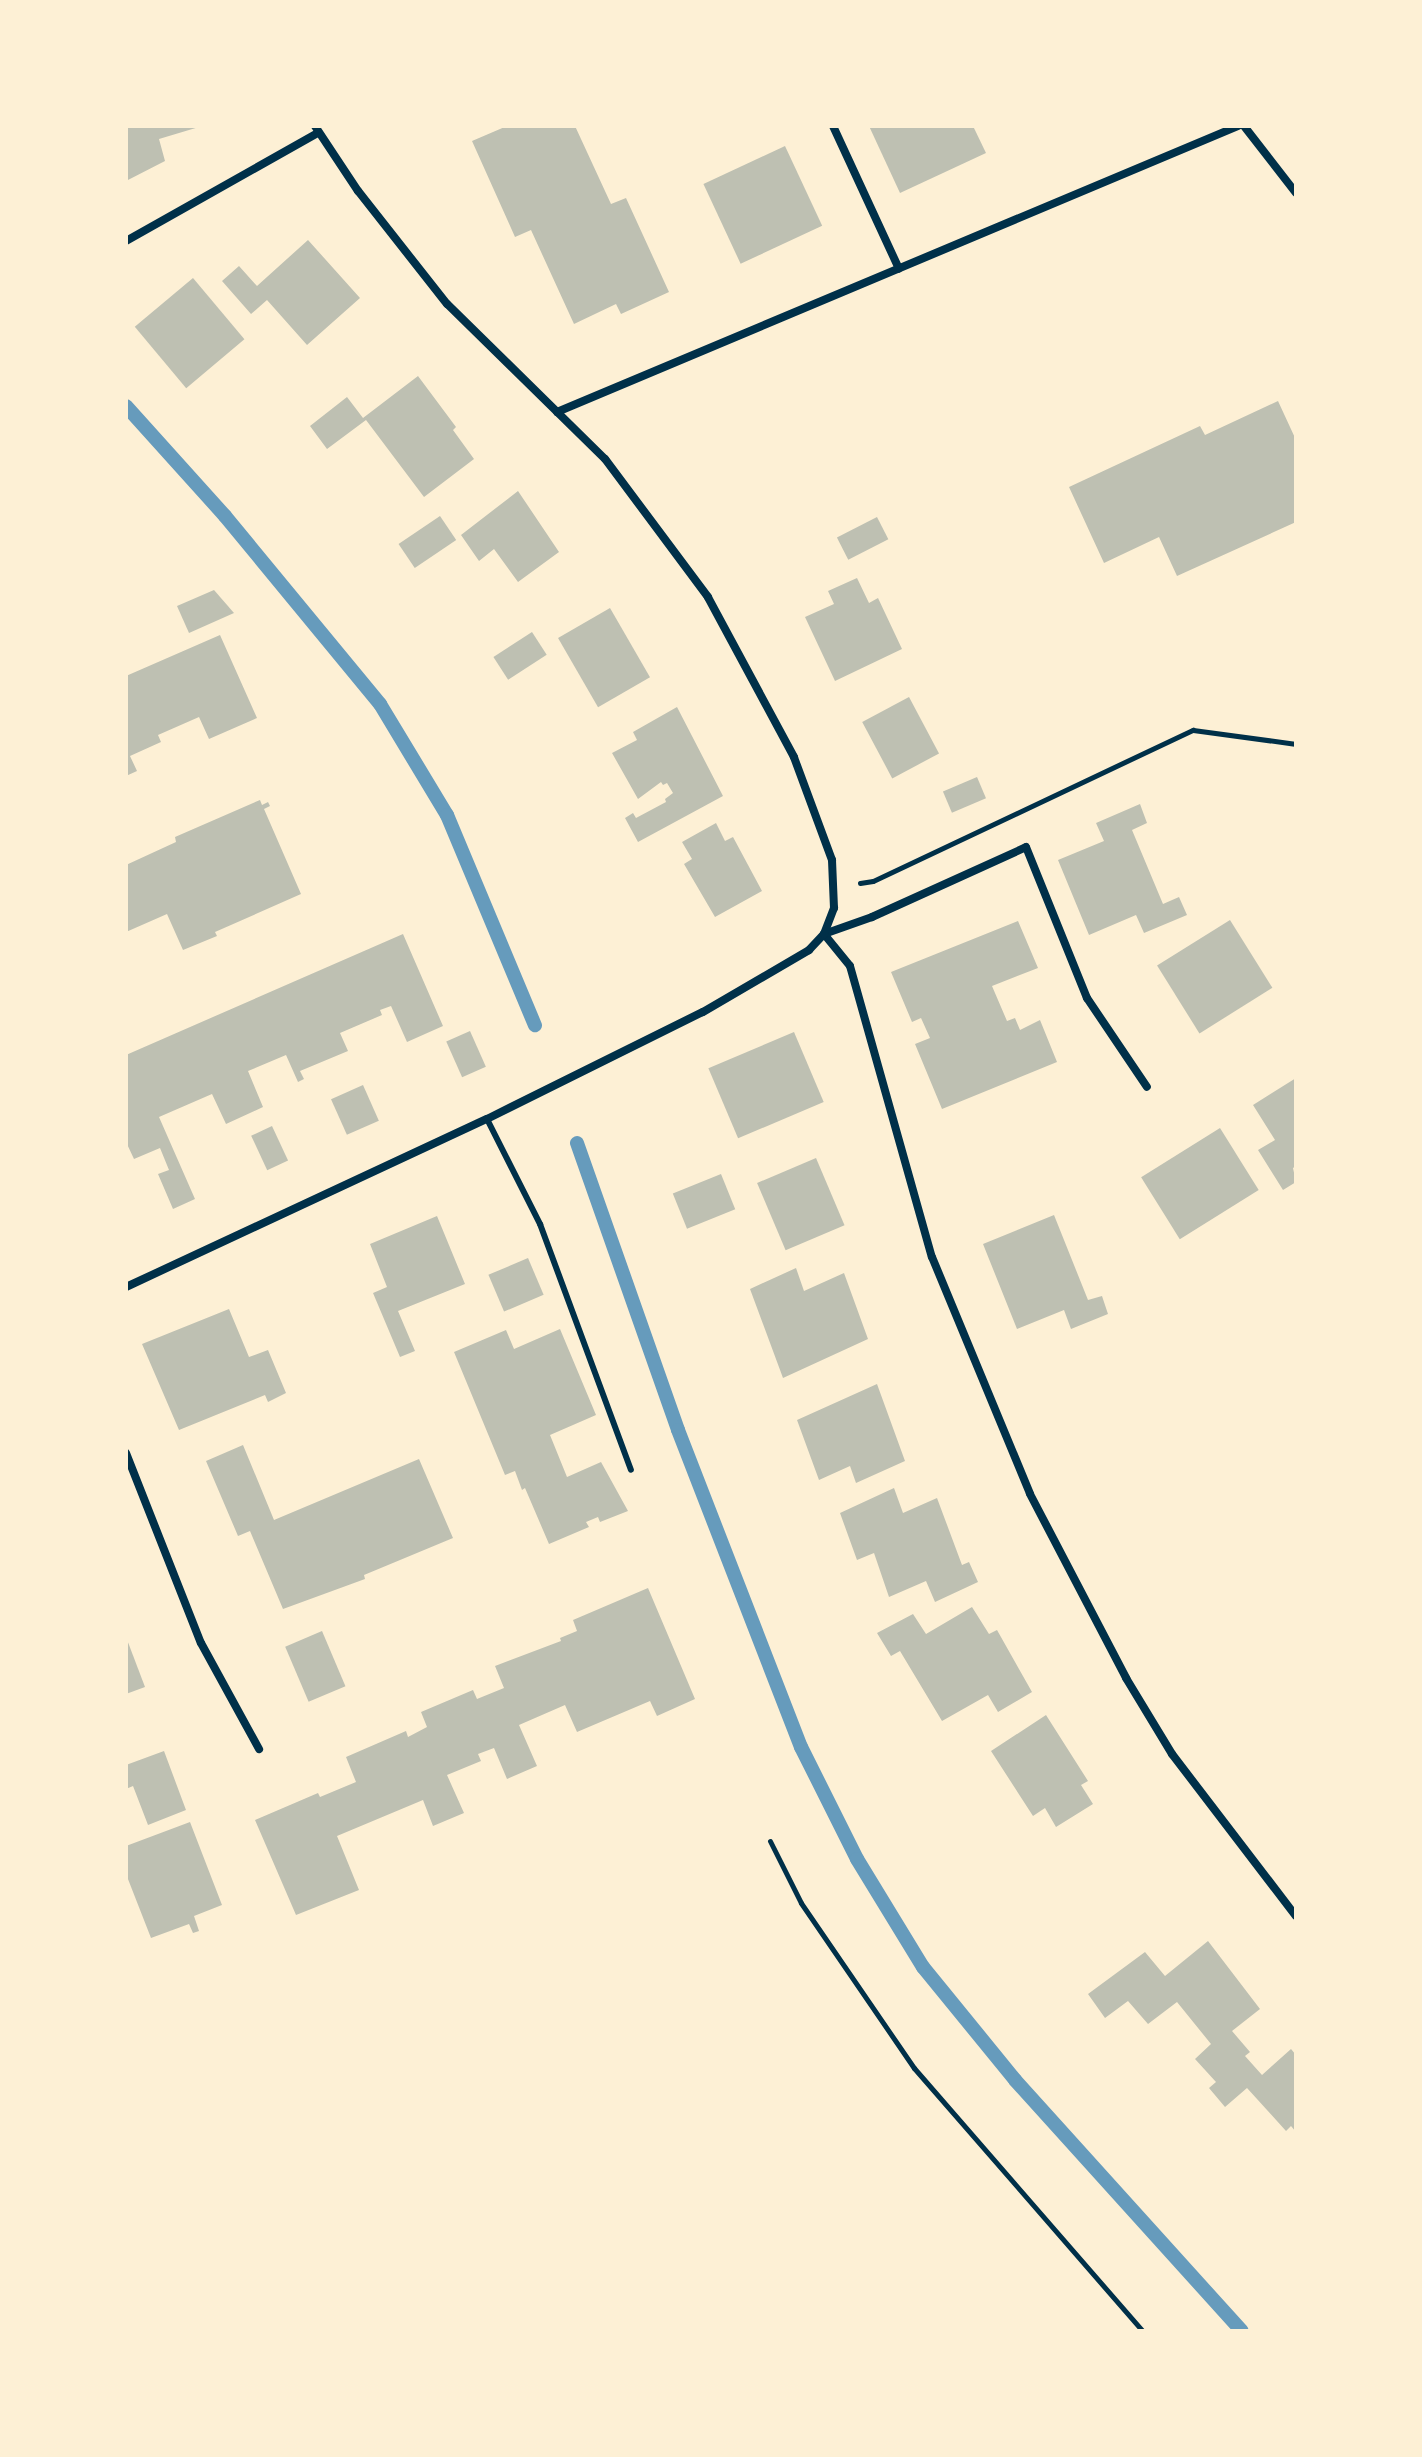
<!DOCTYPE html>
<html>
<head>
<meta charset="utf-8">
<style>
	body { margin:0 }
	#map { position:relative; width:1422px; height:2457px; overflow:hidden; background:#fdf0d5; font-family:"Work Sans",sans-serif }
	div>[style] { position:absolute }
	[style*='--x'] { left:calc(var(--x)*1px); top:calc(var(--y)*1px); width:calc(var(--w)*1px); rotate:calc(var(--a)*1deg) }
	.stream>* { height:14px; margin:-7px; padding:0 7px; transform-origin:7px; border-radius:7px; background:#669bbc }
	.building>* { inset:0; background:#bec0b2; transform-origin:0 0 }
	.path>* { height:5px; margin:-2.5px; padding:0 2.5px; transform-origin:2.5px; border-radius:2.5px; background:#003049 }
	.service>* { height:6px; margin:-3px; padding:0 3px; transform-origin:3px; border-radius:3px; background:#003049 }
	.minor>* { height:8px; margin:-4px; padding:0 4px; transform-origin:4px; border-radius:4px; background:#003049 }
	span { translate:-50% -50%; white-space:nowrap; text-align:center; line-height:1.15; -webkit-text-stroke:6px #fdf0d5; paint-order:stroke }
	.frame { position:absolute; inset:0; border:128px solid #fdf0d5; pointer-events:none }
</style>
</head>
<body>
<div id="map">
	<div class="stream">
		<i style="--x:126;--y:406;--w:148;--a:48"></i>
		<i style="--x:225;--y:516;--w:244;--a:50.5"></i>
		<i style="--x:380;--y:704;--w:130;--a:58.9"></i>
		<i style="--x:447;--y:815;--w:228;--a:67.3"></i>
		<i style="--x:577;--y:1143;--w:304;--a:70.6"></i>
		<i style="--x:678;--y:1430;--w:340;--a:68.8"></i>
		<i style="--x:801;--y:1747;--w:125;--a:63.4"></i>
		<i style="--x:857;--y:1859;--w:127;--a:58.6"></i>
		<i style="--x:923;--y:1967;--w:146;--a:50.8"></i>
		<i style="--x:1015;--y:2080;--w:338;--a:47.9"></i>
	</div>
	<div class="building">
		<i style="clip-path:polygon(126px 126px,199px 126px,199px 127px,159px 139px,165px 161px,126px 181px)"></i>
		<i style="clip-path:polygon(507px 126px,575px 126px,611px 204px,626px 198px,669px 292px,621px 314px,616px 304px,574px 324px,531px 230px,515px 237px,472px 141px)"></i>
		<i style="clip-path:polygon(869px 126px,973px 126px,986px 153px,900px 193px)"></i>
		<i style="left:785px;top:146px;width:88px;height:90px;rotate:65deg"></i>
		<i style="clip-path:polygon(308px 240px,360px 298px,307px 345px,267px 300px,251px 314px,222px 281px,239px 266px,257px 286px)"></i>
		<i style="left:193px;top:278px;width:80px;height:76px;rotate:50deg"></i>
		<i style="clip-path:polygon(418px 376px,456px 427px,453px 430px,474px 459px,424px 497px,366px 420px,327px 449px,310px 426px,347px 397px,363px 418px)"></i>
		<i style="clip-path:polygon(1278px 401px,1296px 440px,1296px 522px,1177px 576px,1159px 537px,1104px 563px,1069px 487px,1200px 426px,1205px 435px)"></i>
		<i style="clip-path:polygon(518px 491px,559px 552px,518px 582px,494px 549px,479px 561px,461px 535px)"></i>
		<i style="left:440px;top:516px;width:29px;height:50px;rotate:56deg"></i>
		<i style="left:877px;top:517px;width:25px;height:45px;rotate:63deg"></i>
		<i style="clip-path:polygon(857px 578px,869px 603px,878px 598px,902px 649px,835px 681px,805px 617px,834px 604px,828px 591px)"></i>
		<i style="clip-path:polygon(214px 590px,234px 613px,189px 633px,177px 606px)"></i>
		<i style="left:610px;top:608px;width:80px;height:60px;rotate:60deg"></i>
		<i style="left:532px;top:632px;width:27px;height:46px;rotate:57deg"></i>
		<i style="clip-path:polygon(220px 635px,257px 718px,209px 739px,199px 717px,158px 735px,161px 742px,130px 756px,137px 771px,126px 776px,126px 676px)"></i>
		<i style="left:909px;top:697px;width:64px;height:53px;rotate:62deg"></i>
		<i style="clip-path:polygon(677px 707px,723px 796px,638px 842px,625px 818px,633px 813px,636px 818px,666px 802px,665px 799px,673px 793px,667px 783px,663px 785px,661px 782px,638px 799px,612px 753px,637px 740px,633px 732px)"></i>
		<i style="left:977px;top:777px;width:23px;height:37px;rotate:67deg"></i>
		<i style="clip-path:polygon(260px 800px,262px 805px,268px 802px,270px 806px,264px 809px,301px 894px,215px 932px,217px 936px,183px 950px,167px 914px,126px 932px,126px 865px,176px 842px,175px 837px)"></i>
		<i style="clip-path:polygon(1140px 804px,1147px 823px,1132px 830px,1163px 904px,1179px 897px,1187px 915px,1144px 933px,1136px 915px,1089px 935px,1058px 860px,1104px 841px,1096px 823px)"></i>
		<i style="clip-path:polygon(716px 823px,725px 841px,733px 837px,762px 891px,715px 917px,684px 864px,692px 859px,682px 842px)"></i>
		<i style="left:1230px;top:920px;width:80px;height:86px;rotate:58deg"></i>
		<i style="clip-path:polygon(1018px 921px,1038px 968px,992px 986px,1007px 1021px,1015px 1018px,1020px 1030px,1040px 1020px,1057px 1062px,942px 1109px,915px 1044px,930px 1038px,921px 1018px,912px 1022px,891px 972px)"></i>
		<i style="clip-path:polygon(403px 934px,443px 1026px,407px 1042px,391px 1006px,380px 1010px,382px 1015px,340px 1033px,348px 1051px,300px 1071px,304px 1079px,298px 1082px,286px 1055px,248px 1071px,263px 1107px,226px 1124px,212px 1094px,159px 1117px,195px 1199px,173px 1209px,158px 1174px,169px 1170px,160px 1148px,134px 1159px,126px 1142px,126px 1055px)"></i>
		<i style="left:470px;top:1031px;width:39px;height:26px;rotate:66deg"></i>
		<i style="left:794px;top:1032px;width:76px;height:93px;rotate:67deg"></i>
		<i style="clip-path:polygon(1296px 1078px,1296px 1166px,1293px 1168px,1296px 1182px,1283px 1190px,1258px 1150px,1275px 1140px,1253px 1105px)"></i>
		<i style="left:363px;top:1085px;width:39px;height:35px;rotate:66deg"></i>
		<i style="left:272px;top:1126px;width:38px;height:23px;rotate:65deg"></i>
		<i style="left:1220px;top:1128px;width:73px;height:93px;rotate:58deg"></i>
		<i style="left:816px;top:1158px;width:73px;height:64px;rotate:67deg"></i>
		<i style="left:721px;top:1174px;width:38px;height:52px;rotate:68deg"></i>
		<i style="clip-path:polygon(1054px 1215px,1088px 1300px,1102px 1296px,1108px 1314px,1071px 1329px,1064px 1310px,1017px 1329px,983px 1244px)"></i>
		<i style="clip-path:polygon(437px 1216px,465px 1284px,398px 1311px,415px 1351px,400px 1357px,373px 1293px,387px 1287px,370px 1244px)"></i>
		<i style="left:528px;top:1258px;width:40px;height:43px;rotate:67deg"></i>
		<i style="clip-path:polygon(796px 1268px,804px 1291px,844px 1273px,868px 1339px,783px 1378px,750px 1289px)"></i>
		<i style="clip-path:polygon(229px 1309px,249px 1357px,268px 1350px,286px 1393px,268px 1402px,265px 1395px,179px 1430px,142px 1344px)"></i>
		<i style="clip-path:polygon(560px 1329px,596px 1415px,550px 1435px,567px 1477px,601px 1462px,628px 1511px,600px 1522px,598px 1517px,586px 1522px,589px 1527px,549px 1544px,525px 1488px,522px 1490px,515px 1471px,505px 1475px,454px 1352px,506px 1330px,514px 1349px)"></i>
		<i style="clip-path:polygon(877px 1384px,905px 1461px,856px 1483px,850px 1466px,819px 1480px,797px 1420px)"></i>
		<i style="clip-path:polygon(243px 1445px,274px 1520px,419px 1459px,453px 1538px,364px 1575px,365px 1579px,283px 1609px,250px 1531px,238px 1536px,206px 1461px)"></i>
		<i style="clip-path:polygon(894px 1488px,903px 1513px,937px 1498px,962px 1565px,969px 1562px,978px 1582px,935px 1602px,926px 1581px,889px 1597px,874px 1553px,857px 1560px,840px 1513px)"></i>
		<i style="clip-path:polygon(648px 1588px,695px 1699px,657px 1716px,650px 1701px,577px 1732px,565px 1705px,519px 1725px,537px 1766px,507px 1779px,494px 1748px,478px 1754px,481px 1761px,447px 1775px,464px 1813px,433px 1826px,423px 1800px,337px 1836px,359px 1890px,296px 1915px,255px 1820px,318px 1793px,320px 1797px,356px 1782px,346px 1757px,406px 1731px,408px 1737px,427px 1727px,421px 1712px,473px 1690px,477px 1699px,504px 1688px,495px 1666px,561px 1641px,560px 1638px,577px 1631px,573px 1620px)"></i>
		<i style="clip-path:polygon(972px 1607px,989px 1634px,997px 1630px,1032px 1692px,998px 1712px,988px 1695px,942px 1721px,900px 1651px,891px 1656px,877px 1633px,913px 1614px,926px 1634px)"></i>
		<i style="left:322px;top:1631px;width:60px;height:40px;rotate:67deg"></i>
		<i style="clip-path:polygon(126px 1637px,145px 1687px,126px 1694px)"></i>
		<i style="clip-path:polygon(1046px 1715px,1088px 1781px,1081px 1785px,1093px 1804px,1056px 1827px,1045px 1808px,1033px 1816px,991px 1751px)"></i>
		<i style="clip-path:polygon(164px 1751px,186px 1810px,148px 1825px,133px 1786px,126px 1789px,126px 1765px)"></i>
		<i style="clip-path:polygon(190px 1822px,222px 1905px,194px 1916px,199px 1931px,193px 1933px,189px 1924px,151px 1938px,126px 1874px,126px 1846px)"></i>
		<i style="clip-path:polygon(1208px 1941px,1260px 2009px,1232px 2031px,1250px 2052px,1245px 2056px,1262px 2075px,1291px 2049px,1296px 2055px,1296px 2132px,1291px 2126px,1286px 2131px,1247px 2088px,1225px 2107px,1209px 2088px,1216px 2082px,1195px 2059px,1211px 2044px,1177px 2002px,1148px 2024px,1128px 2001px,1105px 2018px,1088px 1994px,1145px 1952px,1165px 1976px)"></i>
	</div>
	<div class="path">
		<i style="--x:860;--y:883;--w:13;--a:-9"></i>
		<i style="--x:873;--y:881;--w:354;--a:-25.3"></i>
		<i style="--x:1193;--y:730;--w:104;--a:7.7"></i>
		<i style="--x:770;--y:1841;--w:69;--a:63.4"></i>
		<i style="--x:801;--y:1903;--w:200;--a:55.6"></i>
		<i style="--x:914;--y:2068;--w:349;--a:49"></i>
	</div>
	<div class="service">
		<i style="--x:487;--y:1119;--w:118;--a:63.2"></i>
		<i style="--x:540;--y:1224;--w:262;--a:69.7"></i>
	</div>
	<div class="minor">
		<i style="--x:833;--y:126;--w:157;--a:65.2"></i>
		<i style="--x:1244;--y:126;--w:85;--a:52.2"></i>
		<i style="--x:126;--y:241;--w:220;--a:-29.4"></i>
		<i style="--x:557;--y:412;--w:739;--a:-22.78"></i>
		<i style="--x:824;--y:934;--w:41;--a:50.9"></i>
		<i style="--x:850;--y:966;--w:302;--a:74.3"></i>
		<i style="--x:932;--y:1257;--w:256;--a:67.5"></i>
		<i style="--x:1030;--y:1494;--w:208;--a:62.4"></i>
		<i style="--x:1126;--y:1678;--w:89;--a:58.8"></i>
		<i style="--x:1172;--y:1754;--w:204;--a:52.6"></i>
		<i style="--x:824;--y:934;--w:51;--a:-19.5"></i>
		<i style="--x:872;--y:917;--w:169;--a:-24.4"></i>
		<i style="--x:1026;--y:847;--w:163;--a:68"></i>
		<i style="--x:1087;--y:998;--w:107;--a:56"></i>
		<i style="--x:126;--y:1287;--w:398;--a:-25"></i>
		<i style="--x:487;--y:1119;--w:241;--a:-26.4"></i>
		<i style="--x:703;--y:1012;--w:123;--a:-30.3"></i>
		<i style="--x:809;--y:950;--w:22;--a:-47"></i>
		<i style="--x:824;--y:934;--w:28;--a:-69"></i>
		<i style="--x:834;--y:908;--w:48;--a:-92.4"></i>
		<i style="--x:832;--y:860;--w:110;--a:-110.3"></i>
		<i style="--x:794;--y:757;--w:182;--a:-118.3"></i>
		<i style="--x:708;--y:597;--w:172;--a:-126.7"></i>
		<i style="--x:605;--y:459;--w:221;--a:-135.5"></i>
		<i style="--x:447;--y:304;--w:144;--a:-128.2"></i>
		<i style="--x:358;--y:191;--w:78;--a:-123.5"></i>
		<i style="--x:126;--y:1453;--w:204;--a:68.5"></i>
		<i style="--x:201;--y:1643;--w:121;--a:61.3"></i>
	</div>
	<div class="frame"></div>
</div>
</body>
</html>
